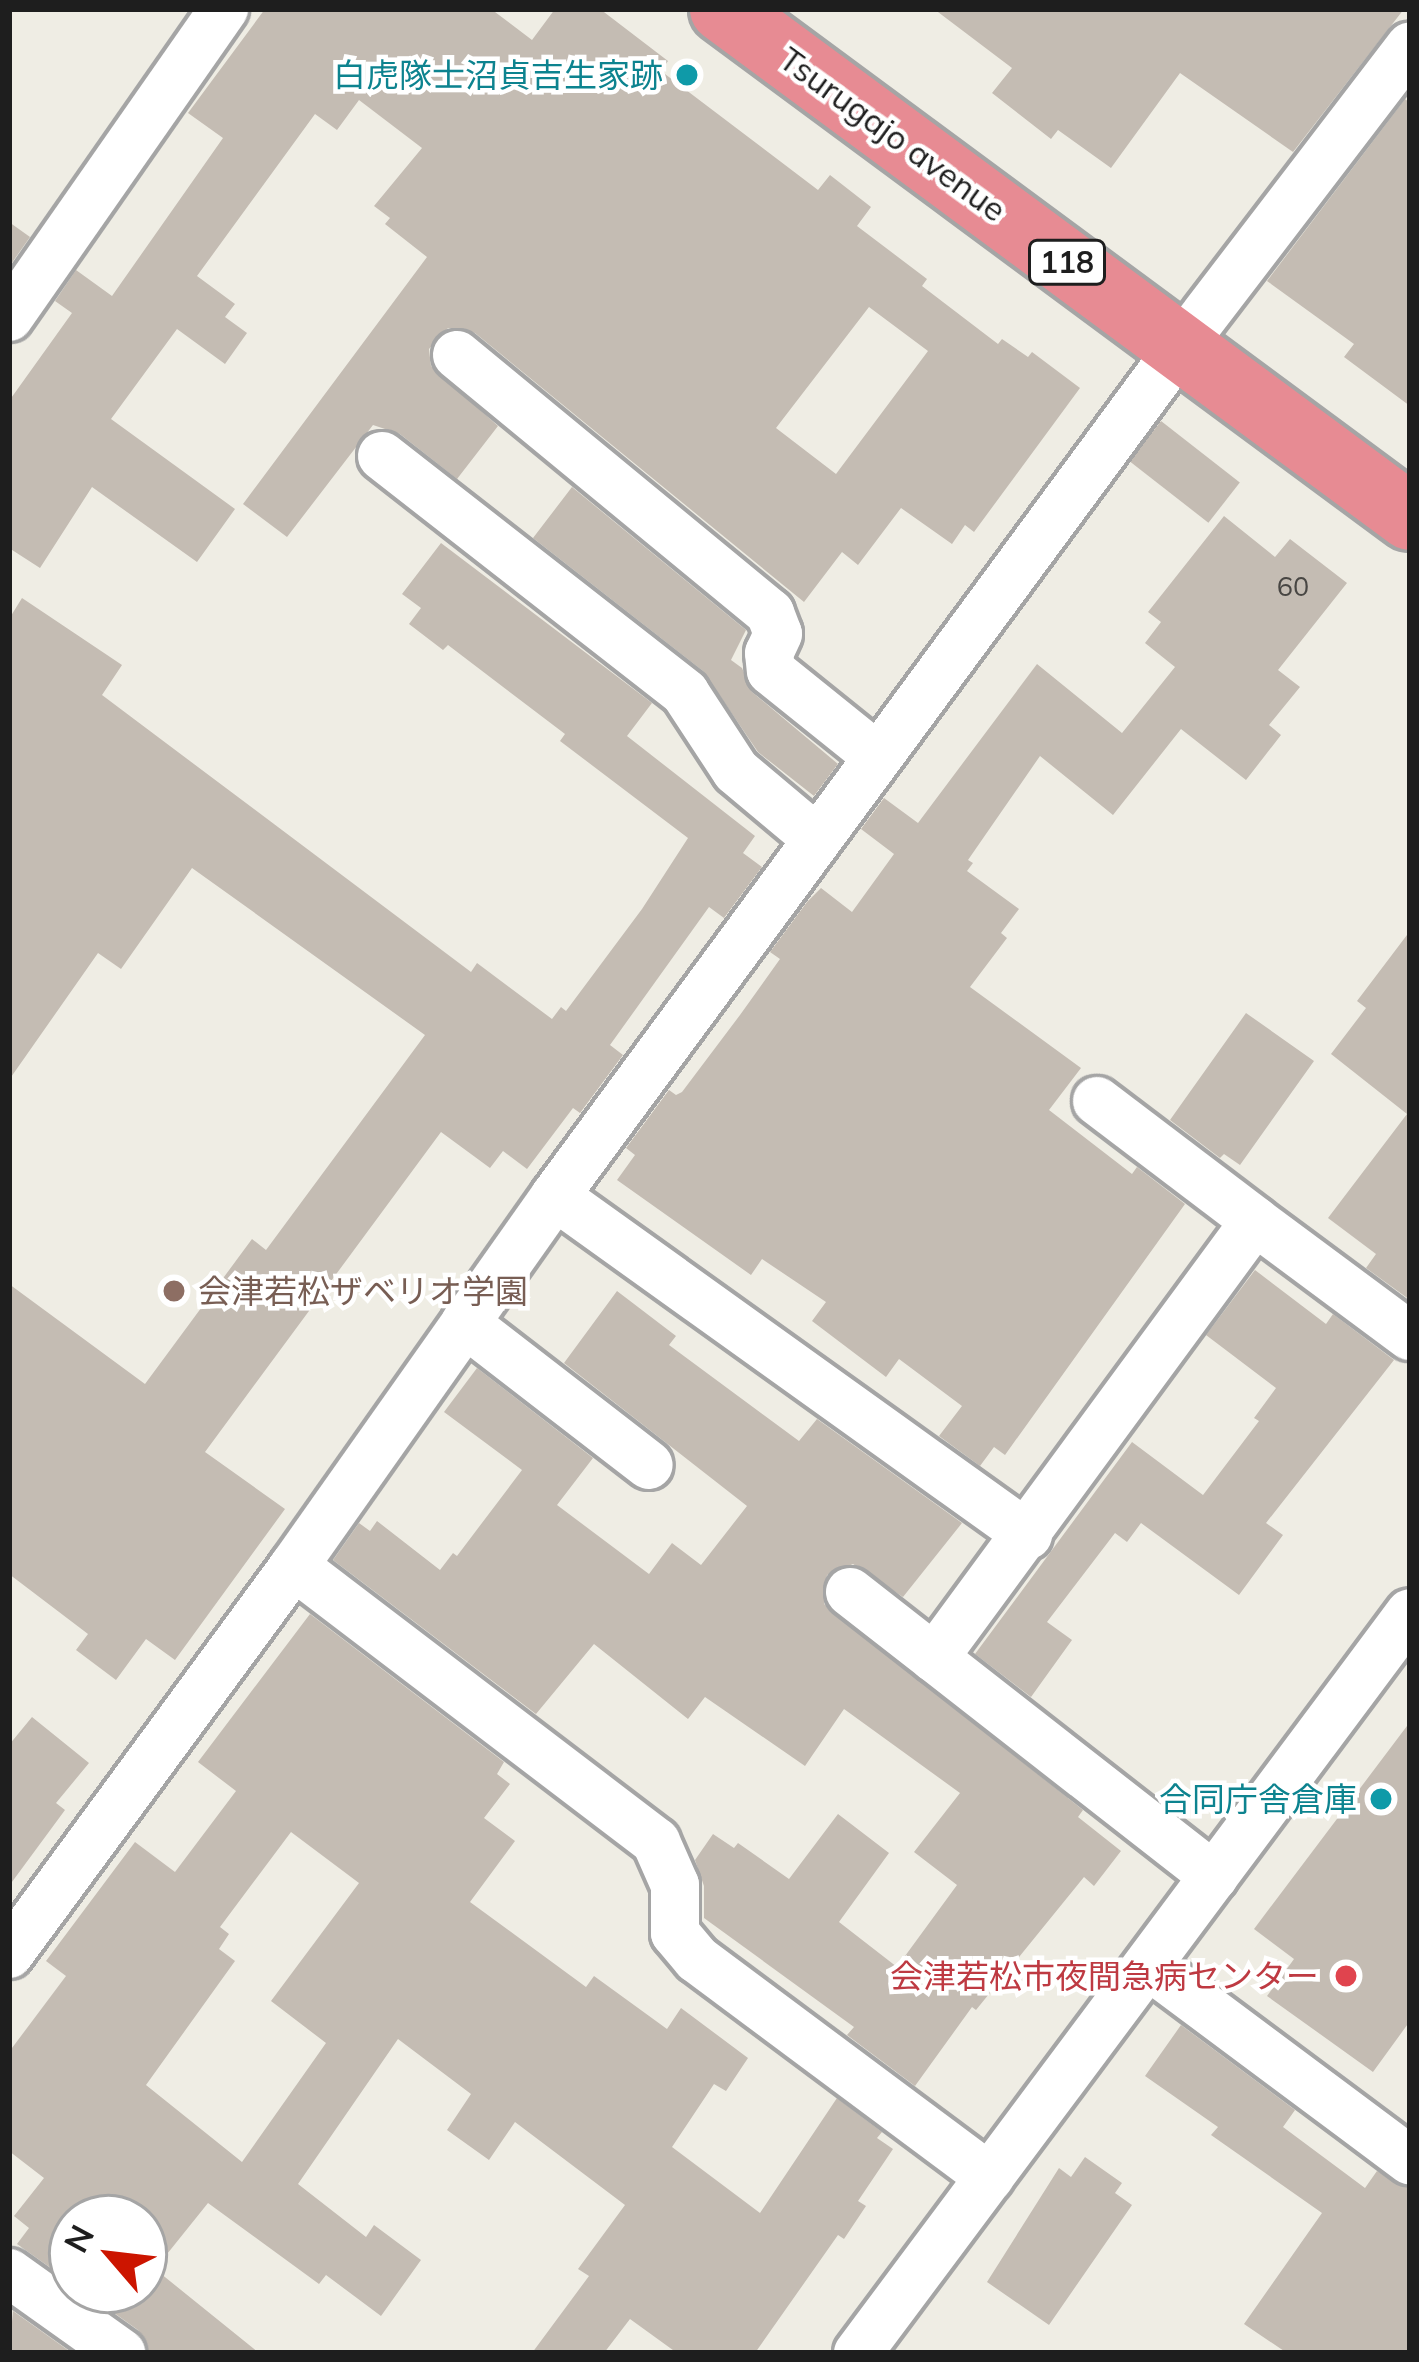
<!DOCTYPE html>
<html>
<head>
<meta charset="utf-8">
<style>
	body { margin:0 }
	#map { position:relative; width:1419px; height:2362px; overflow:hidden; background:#efede4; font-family:Mulish,"Noto Sans JP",sans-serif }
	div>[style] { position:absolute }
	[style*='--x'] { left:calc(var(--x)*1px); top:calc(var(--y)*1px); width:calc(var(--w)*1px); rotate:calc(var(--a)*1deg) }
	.building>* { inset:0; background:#c4bcb3; transform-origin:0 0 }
	.roads { filter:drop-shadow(3px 0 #a5a5a5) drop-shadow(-3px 0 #a5a5a5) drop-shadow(0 3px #a5a5a5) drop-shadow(0 -3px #a5a5a5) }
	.minor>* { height:48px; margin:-24px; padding:0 24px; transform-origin:24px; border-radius:24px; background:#fff }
	.highway>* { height:66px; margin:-33px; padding:0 33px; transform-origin:33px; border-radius:33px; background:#e78b93 }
	.dots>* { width:33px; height:33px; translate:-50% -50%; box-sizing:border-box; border:6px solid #fff; border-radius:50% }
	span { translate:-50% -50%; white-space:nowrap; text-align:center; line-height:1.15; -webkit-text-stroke:9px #fff; paint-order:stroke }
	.number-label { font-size:27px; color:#484643 }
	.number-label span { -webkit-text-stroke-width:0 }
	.shield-label span { padding:3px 9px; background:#fff; border:3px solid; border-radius:9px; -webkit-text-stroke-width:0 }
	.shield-label { font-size:30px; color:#1e1e1e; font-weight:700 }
	.culture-label { font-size:33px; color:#0d838f }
	.right { translate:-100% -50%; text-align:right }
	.street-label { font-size:33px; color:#1e1e1e }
	.education-label { font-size:33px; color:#785e54 }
	.left { translate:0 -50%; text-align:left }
	.health-label { font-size:33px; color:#be3a42 }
	.frame { position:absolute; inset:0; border:12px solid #1e1e1e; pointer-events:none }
	.north { position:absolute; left:48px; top:2194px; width:120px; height:120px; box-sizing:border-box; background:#fff; border:3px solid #a5a5a5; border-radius:50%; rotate:298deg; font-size:33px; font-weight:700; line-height:48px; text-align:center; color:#1e1e1e }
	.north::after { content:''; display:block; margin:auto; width:42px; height:54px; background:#cc1500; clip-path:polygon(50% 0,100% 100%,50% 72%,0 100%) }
</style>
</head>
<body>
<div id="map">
	<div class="building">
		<i style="clip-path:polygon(evenodd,265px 9px,491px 9px,532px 40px,555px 9px,600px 9px,668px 61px,661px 71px,818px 190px,830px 175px,871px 207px,857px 226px,927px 279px,922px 286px,998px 344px,1002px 339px,1028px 357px,1032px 352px,1080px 388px,974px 532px,965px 525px,952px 544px,901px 508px,858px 565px,842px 552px,804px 602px,475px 333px,448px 328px,429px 349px,431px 366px,498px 426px,457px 479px,400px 434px,373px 425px,287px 537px,243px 504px,427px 257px,385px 224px,390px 218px,374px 206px,422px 148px,359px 100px,337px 130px,315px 114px,197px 276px,235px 304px,225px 317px,247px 333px,225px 364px,177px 329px,111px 419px,235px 509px,197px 562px,92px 487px,40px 568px,9px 548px,9px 401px,72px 313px,55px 301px,76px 270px,112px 296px,223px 138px,188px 113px,265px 9px,869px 307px,928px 351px,836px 474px,776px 428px,869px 307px)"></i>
		<i style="clip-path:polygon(934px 9px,1404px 9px,1293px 152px,1180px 73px,1111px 168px,1058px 130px,1051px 139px,992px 93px,1012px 68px)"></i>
		<i style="clip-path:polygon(1405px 99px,1410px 103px,1410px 406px,1344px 357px,1354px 344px,1267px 281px)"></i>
		<i style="clip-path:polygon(9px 222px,30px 237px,9px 267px)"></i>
		<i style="left:1161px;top:421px;width:100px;height:51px;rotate:38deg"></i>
		<i style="clip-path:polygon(572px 487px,746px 630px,731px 660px,742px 668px,752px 692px,838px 764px,814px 796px,758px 752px,703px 671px,533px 538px)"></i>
		<i style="clip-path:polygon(1224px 516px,1275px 557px,1290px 539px,1347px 583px,1278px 670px,1300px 687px,1269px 725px,1281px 735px,1246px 780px,1181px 729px,1113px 815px,1040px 756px,968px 860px,973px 863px,967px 871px,1019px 909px,1001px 933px,1007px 938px,970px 987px,1081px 1068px,1049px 1110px,1132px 1174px,1137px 1167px,1185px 1204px,1005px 1455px,994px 1447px,980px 1466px,939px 1436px,962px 1406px,899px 1359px,886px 1377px,812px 1321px,826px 1302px,762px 1259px,751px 1275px,617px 1180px,635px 1155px,626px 1148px,669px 1090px,676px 1095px,682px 1092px,740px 1015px,780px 959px,770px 952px,807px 902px,821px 888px,852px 912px,894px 854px,861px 829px,884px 798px,918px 823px,1037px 664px,1122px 733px,1175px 667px,1145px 643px,1161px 622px,1148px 612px)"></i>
		<i style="clip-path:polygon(441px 543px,652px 703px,627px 736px,755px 836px,743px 853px,762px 867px,724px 918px,709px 907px,610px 1045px,623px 1055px,580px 1113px,573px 1108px,527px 1169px,503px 1151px,490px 1168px,441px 1132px,205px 1452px,285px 1509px,175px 1660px,146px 1639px,116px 1680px,76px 1650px,88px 1634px,9px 1574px,9px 1284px,145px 1384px,252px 1239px,266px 1250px,425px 1035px,192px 868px,121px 969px,98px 953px,9px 1080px,9px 619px,22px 598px,122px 665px,102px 695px,471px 972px,477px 963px,552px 1019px,561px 1007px,566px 1011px,642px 909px,688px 838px,560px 741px,565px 734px,448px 645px,443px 650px,409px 624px,421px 608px,402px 594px)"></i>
		<i style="clip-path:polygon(1410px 931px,1410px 1300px,1366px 1268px,1376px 1254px,1328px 1218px,1407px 1114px,1331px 1054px,1366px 1008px,1357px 1001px)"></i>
		<i style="clip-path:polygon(1246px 1013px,1314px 1061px,1240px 1165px,1224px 1154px,1220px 1158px,1170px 1120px)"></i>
		<i style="clip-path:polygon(1255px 1270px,1326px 1324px,1333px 1314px,1394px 1360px,1266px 1523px,1283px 1535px,1239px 1595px,1141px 1523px,1127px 1542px,1115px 1533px,1047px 1622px,1072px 1640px,1031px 1697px,975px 1654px,1132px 1442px,1203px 1495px,1259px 1421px,1254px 1418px,1276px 1388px,1206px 1335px)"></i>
		<i style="clip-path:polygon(617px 1291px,676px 1336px,669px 1345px,799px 1441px,817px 1419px,962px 1523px,903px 1597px,853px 1564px,827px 1575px,824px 1604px,1083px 1810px,1078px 1817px,1121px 1851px,1094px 1886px,1084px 1877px,976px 2010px,972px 2007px,915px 2086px,847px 2035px,854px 2027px,704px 1918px,704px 1886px,695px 1860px,713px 1834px,734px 1848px,738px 1843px,789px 1879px,838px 1814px,889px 1853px,839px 1922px,897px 1967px,957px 1885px,914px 1852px,960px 1793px,844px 1709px,805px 1766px,705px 1697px,688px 1719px,594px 1644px,536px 1714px,333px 1560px,359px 1523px,370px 1531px,377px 1521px,440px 1570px,453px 1553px,457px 1556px,522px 1470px,444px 1412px,477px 1368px,593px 1458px,557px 1505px,649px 1574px,672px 1543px,701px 1565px,747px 1506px,564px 1363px)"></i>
		<i style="clip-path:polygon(evenodd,310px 1614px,504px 1762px,497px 1774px,510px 1784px,484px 1818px,515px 1841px,470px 1902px,586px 1987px,594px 1976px,667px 2029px,681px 2008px,748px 2058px,726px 2091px,714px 2084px,672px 2147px,760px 2213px,837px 2098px,882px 2132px,877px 2138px,893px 2149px,858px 2201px,866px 2206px,844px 2239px,838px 2235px,755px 2353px,677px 2353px,630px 2319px,604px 2353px,532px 2353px,589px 2276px,578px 2269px,625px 2205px,515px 2122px,489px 2160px,447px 2130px,471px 2094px,398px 2039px,298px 2184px,366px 2237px,374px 2225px,421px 2260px,381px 2316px,326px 2275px,319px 2284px,208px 2203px,155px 2269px,259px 2353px,149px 2353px,138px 2330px,82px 2290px,144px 2290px,144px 2218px,72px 2218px,72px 2283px,17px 2244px,29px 2228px,14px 2216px,44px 2178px,9px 2151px,9px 2052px,66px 1976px,46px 1961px,135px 1842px,175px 1872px,236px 1791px,198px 1762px,310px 1614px,291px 1832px,359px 1883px,271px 2001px,326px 2043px,242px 2162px,146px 2085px,235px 1961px,219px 1949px,229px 1934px,220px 1927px,291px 1832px)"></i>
		<i style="clip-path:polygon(32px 1717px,89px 1763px,56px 1803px,65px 1810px,9px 1886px,9px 1745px)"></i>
		<i style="clip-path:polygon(1410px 1722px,1410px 2021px,1373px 2072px,1267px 1996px,1294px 1959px,1254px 1929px)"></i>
		<i style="clip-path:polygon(1181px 2025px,1295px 2110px,1283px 2127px,1365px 2188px,1377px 2171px,1410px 2188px,1410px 2353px,1287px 2353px,1244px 2324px,1322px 2213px,1211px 2135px,1218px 2127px,1145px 2076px)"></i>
		<i style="clip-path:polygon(1085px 2157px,1122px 2183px,1115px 2193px,1132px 2205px,1049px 2325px,987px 2282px,1059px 2168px,1071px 2177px)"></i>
		<i style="clip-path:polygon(13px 2311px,72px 2353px,9px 2353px)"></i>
	</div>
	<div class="roads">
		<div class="minor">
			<i style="--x:9;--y:317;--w:376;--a:-55.1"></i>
			<i style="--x:457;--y:355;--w:406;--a:39.5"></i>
			<i style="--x:770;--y:613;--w:22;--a:69"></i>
			<i style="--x:778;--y:634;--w:21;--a:115"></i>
			<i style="--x:769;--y:653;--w:18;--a:84"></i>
			<i style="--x:771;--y:671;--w:137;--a:38.8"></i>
			<i style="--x:382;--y:456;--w:385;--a:38"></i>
			<i style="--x:685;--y:693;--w:93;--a:56.8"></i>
			<i style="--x:736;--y:771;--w:106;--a:40"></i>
			<i style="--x:1097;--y:1101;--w:198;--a:37.2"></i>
			<i style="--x:555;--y:1196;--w:582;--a:35.63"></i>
			<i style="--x:465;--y:1323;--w:232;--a:37.7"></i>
			<i style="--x:294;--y:1566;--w:455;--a:37.3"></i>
			<i style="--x:656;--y:1842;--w:47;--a:66.2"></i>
			<i style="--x:675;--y:1885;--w:48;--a:90"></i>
			<i style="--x:675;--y:1933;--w:34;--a:50"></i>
			<i style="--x:697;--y:1959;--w:365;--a:36.7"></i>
			<i style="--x:850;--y:1592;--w:462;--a:38"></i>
			<i style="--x:934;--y:1658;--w:542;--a:-53.7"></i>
			<i style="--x:1255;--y:1221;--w:193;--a:36.6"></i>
			<i style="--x:9;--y:1954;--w:481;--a:-53.7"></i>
			<i style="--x:294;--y:1566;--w:453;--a:-54.8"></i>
			<i style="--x:555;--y:1196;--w:1056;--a:-53.63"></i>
			<i style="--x:1181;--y:346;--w:377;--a:-52.6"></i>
			<i style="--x:1148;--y:1965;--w:327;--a:36.7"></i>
			<i style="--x:9;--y:2273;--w:138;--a:35.5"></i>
			<i style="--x:858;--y:2353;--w:923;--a:-53.28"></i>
		</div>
		<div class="highway">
			<i style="--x:723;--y:9;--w:854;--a:36.48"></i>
		</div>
	</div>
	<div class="dots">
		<i style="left:687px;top:75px;background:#0f9aa8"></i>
		<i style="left:174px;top:1291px;background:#8d6e63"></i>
		<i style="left:1381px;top:1799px;background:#0f9aa8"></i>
		<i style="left:1346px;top:1976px;background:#e0444e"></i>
	</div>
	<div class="number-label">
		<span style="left:1293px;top:587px">60</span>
	</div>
	<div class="shield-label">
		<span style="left:1067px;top:262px">118</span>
	</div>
	<div class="culture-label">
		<span class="right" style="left:663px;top:75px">白虎隊士沼貞吉生家跡</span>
		<span class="right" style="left:1357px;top:1799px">合同庁舎倉庫</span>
	</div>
	<div class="street-label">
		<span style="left:893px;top:134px;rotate:36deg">Tsurugajo avenue</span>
	</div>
	<div class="education-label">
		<span class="left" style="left:198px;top:1291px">会津若松ザベリオ学園</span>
	</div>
	<div class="health-label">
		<span class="right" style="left:1319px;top:1976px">会津若松市夜間急病センター</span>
	</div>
	<div class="frame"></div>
	<div class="north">N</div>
</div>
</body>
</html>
